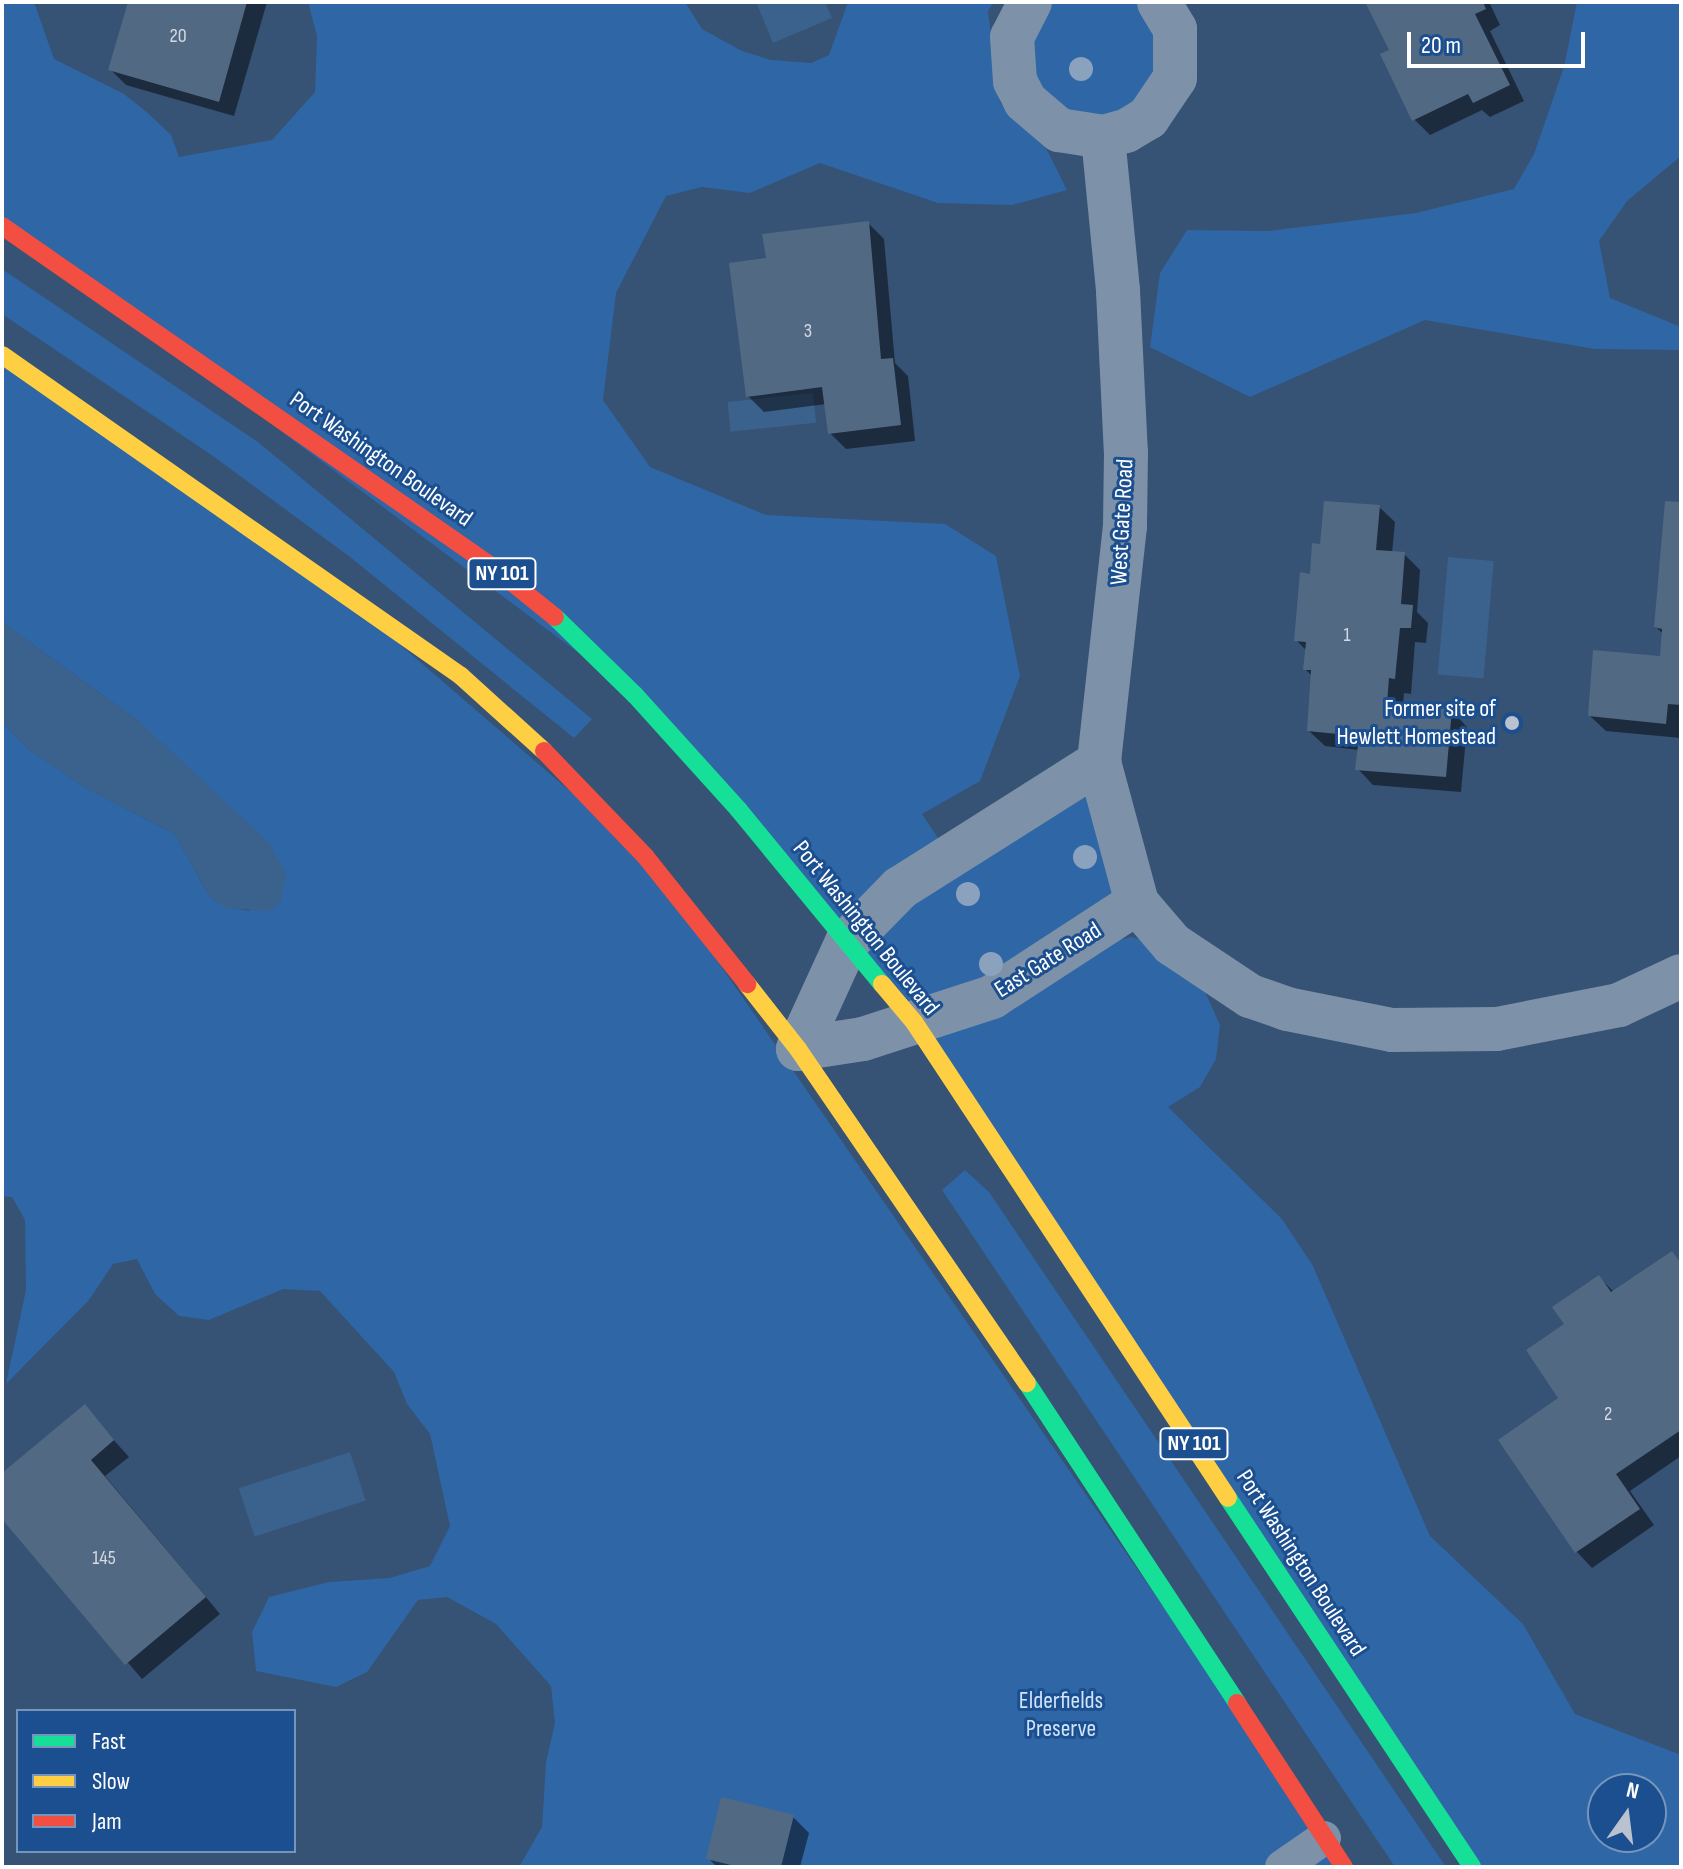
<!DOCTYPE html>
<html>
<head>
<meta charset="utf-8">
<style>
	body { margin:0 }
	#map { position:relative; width:1683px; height:1869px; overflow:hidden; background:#365274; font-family:"Sofia Sans Condensed",sans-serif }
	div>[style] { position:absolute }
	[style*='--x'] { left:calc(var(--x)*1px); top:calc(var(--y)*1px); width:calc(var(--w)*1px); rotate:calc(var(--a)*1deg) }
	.green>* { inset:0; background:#2f66a5 }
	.water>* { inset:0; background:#3b618d; transform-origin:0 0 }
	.shadow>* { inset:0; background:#0007 }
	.building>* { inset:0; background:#526984 }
	.lane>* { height:34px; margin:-17px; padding:0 17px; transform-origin:17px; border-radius:17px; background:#7d92a8 }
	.street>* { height:44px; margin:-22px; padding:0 22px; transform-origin:22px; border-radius:22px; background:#7d92a8 }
	.fast>* { height:18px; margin:-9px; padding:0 9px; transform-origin:9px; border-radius:9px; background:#16e098 }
	.slow>* { height:18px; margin:-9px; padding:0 9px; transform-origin:9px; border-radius:9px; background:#ffcf43 }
	.jam>* { height:18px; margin:-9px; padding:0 9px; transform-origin:9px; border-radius:9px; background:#f24e42 }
	.trees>* { width:24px; height:24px; margin:-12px; border-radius:50%; background:#8aa2be }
	.dots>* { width:22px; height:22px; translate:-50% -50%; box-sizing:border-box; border:4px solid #1b4f8f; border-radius:50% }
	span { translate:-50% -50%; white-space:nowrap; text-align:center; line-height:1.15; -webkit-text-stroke:6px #1b4f8f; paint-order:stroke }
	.number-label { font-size:20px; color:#d4dae0 }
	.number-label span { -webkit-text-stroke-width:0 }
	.shield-label span { padding:2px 6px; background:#1b4f8f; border:2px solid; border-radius:6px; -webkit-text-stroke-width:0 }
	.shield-label { font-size:22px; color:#fff; font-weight:700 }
	.street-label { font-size:24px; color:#fff }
	.poi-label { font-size:24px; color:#fff }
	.right { translate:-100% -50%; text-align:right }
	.park-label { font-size:24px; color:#cfe3fa }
	.frame { position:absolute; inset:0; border:4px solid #fff; pointer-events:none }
	.legend { position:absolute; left:16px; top:1709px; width:280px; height:144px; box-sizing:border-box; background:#1b4f8f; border:2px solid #7695bc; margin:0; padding:10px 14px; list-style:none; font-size:24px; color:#fff }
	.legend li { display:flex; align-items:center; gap:16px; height:40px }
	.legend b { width:40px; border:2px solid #7695bc }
	.north { position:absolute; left:1587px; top:1773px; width:80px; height:80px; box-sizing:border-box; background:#1b4f8f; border:2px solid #7695bc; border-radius:50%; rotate:14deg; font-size:22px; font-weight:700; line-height:32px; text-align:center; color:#fff }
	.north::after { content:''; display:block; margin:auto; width:28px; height:36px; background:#b9c2ce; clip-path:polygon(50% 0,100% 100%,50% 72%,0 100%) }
	.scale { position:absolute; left:1407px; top:32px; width:178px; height:36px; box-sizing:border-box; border:4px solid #fff; border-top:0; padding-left:10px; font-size:24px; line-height:28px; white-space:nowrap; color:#fff; -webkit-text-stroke:6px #1b4f8f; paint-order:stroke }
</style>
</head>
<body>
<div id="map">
	<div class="green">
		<i style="clip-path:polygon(evenodd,2px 2px,34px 2px,54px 59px,124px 94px,149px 114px,171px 135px,179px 157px,272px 140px,315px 92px,317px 36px,308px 2px,685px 2px,702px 29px,742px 51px,771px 60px,811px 63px,829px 55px,848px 2px,994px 2px,988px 11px,1000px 102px,1047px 150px,1067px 190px,1012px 205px,938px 203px,820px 163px,750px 193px,702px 187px,666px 196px,616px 293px,603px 400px,650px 467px,766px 515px,945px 524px,996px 556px,1020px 676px,980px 781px,922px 814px,950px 856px,1099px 762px,1137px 903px,1101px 944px,1131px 937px,1157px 944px,1202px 985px,1220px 1025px,1216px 1059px,1200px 1087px,1168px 1107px,1282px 1219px,1313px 1266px,1430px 1536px,1523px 1624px,1575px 1714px,1681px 1755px,1681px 1867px,1474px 1867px,971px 1104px,635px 695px,2px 223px,2px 2px,1603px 1789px,1651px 1789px,1651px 1837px,1603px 1837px,1603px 1789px)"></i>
		<i style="clip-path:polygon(1030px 2px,1159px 2px,1164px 6px,1148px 118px,1040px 118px)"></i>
		<i style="clip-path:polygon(1577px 2px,1681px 2px,1681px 156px,1627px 201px,1599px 241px,1610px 298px,1681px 327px,1681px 350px,1595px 349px,1425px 320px,1250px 397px,1150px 347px,1160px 273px,1187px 230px,1267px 231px,1416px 213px,1514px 189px,1534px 154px,1564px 67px)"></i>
		<i style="clip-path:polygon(2px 269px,258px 442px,592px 719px,574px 738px,350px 557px,213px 456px,2px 314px)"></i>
		<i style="clip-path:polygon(2px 355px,331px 585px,645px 856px,1343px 1867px,519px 1867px,542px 1827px,546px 1762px,555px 1723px,551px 1686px,496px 1624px,447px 1597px,418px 1600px,367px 1672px,336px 1687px,256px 1671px,252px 1632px,269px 1597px,329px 1582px,390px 1578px,430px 1566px,450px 1526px,430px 1434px,407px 1404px,394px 1372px,320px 1291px,283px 1289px,209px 1320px,179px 1316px,155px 1294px,137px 1259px,113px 1264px,89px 1300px,6px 1384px,26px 1290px,25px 1220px,12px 1197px,2px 1196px,2px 722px,28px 749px,86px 788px,175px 834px,209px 896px,226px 907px,250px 911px,140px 722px,2px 622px)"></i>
		<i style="clip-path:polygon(965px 1170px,989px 1192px,1446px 1867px,1395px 1867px,942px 1190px)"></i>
	</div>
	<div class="water">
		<i style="clip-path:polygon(756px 2px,825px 2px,832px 18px,773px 43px)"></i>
		<i style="left:813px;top:393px;width:30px;height:86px;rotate:84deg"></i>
		<i style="left:1448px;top:557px;width:46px;height:118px;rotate:5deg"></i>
		<i style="clip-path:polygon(2px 622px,140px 722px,269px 843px,286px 873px,281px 902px,270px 911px,226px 908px,209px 896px,175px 834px,86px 788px,28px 749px,2px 722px)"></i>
		<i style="left:350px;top:1452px;width:51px;height:117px;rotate:72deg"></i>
	</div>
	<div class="shadow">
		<i style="clip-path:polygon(130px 2px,267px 2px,234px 116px,126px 85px,110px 69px)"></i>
		<i style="clip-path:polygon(1367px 2px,1489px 2px,1500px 25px,1490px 31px,1524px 101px,1490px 117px,1482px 110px,1430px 135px,1414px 119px,1391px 51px)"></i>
		<i style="clip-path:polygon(868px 223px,884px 239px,895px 363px,908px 376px,915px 441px,846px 449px,830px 433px,826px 404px,764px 412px,748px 396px,768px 260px)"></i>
		<i style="clip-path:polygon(1681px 504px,1681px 738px,1606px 731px,1590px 716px,1662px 658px,1664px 635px,1656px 627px)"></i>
		<i style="clip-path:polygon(1379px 507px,1395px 522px,1392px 553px,1404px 554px,1420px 570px,1417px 612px,1428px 623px,1426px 643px,1415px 642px,1411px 694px,1404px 693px,1403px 707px,1452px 711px,1467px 727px,1461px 792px,1373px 785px,1358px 769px,1359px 750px,1325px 746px,1309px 731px,1313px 677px,1305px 669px,1307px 651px,1296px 640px,1322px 546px)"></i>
		<i style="clip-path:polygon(1672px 1253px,1681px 1262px,1681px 1456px,1630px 1491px,1654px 1525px,1592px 1568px,1577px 1552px,1561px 1399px,1567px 1325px,1599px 1277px,1614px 1292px)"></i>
		<i style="clip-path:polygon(84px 1407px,129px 1457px,105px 1476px,220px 1614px,142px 1679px,2px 1516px,2px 1476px)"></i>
		<i style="clip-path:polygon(793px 1817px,809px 1833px,800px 1867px,717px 1867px,708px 1858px)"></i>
	</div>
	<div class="building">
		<i style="clip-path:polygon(128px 2px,247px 2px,219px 102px,108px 70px)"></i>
		<i style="clip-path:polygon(1365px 2px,1483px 2px,1486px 9px,1475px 14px,1510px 85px,1473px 103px,1468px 94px,1412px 121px,1380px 54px,1389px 50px)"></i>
		<i style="clip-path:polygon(869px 221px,881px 359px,893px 358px,901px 425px,828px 434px,822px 387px,746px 397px,729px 263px,766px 258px,762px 234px)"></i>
		<i style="clip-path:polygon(1324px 501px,1380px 505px,1376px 550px,1405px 552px,1401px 604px,1413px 605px,1411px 628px,1400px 628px,1395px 679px,1389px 678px,1387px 704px,1452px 709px,1446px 777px,1355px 770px,1359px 736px,1307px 731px,1311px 670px,1303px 670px,1306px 642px,1294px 641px,1300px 572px,1310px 574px,1312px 543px,1320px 544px)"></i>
		<i style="clip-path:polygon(1665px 501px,1681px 502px,1681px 705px,1668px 704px,1666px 724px,1588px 716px,1593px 650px,1660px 656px,1662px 629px,1654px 627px)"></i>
		<i style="clip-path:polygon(1672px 1251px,1681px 1263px,1681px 1430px,1616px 1474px,1640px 1509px,1575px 1553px,1498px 1440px,1558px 1398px,1526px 1350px,1564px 1324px,1552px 1307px,1599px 1275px,1611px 1292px)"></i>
		<i style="clip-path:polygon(85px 1404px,114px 1440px,91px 1460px,206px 1597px,125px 1665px,2px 1519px,2px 1473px)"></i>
		<i style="clip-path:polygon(721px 1797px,794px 1815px,781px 1867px,739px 1867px,706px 1859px)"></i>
	</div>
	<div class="lane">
		<i style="--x:1282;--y:1867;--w:51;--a:-34.6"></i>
	</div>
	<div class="street">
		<i style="--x:1030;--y:2;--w:39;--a:117"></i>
		<i style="--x:1012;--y:37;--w:44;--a:86.1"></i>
		<i style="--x:1015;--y:81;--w:22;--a:63"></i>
		<i style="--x:1025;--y:101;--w:45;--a:40.5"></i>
		<i style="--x:1059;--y:130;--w:45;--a:9"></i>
		<i style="--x:1103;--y:137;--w:24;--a:-15"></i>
		<i style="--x:1126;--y:131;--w:26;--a:-31"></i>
		<i style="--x:1148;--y:118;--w:48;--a:-56"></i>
		<i style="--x:1175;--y:78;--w:49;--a:-90"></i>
		<i style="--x:1175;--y:29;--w:31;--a:-121"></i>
		<i style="--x:1103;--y:137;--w:155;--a:84.4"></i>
		<i style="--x:1118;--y:291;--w:162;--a:87.2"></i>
		<i style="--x:1126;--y:453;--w:73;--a:90.8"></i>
		<i style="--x:1125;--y:526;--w:237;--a:96.3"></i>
		<i style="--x:1099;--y:762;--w:146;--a:74.9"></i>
		<i style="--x:1137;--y:903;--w:54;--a:49.5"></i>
		<i style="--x:1172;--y:944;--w:94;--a:33.7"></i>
		<i style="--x:1250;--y:996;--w:39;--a:19"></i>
		<i style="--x:1287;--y:1009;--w:107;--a:11.3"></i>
		<i style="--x:1392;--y:1030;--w:105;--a:-0.5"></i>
		<i style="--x:1497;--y:1029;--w:124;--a:-11.1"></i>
		<i style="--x:1619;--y:1005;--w:68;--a:-25.1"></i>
		<i style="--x:798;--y:1049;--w:118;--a:-65.4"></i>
		<i style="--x:847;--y:942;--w:76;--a:-45.5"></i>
		<i style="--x:900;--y:888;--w:236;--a:-32.3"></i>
		<i style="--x:798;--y:1049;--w:66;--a:-8.7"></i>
		<i style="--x:863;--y:1039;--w:136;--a:-18"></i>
		<i style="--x:992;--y:997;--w:173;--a:-33"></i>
	</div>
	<div class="fast">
		<i style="--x:555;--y:617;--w:112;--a:44.3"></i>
		<i style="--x:635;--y:695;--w:154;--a:47.9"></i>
		<i style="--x:738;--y:809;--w:227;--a:50.6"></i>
		<i style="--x:1027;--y:1383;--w:383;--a:56.7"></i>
		<i style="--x:1228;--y:1498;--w:442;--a:56.5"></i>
	</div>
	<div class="slow">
		<i style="--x:2;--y:355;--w:560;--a:34.97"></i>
		<i style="--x:461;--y:676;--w:112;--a:42.1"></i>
		<i style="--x:747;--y:984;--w:83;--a:51.9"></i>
		<i style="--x:798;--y:1049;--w:405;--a:55.6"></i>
		<i style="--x:882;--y:984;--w:50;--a:49.9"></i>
		<i style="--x:914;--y:1022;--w:570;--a:56.59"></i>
	</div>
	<div class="jam">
		<i style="--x:2;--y:226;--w:599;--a:34.8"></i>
		<i style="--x:494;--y:568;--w:78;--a:38.8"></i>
		<i style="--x:544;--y:751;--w:146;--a:46.1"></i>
		<i style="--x:645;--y:856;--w:164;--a:51.4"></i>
		<i style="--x:1237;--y:1703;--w:196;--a:56.9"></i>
	</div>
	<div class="trees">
		<i style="left:1081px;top:69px"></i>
		<i style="left:1085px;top:857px"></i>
		<i style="left:968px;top:894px"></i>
		<i style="left:991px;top:964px"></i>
	</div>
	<div class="dots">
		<i style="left:1512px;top:723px;background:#b9c2ce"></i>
	</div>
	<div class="number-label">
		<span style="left:178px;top:36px">20</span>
		<span style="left:808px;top:331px">3</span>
		<span style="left:1347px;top:635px">1</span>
		<span style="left:1608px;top:1414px">2</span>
		<span style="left:104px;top:1558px">145</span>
	</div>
	<div class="shield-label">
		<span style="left:502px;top:574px">NY 101</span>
		<span style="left:1194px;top:1444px">NY 101</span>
	</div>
	<div class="street-label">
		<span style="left:381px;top:459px;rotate:35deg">Port Washington Boulevard</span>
		<span style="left:1122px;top:522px;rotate:-87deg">West Gate Road</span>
		<span style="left:866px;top:928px;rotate:51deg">Port Washington Boulevard</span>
		<span style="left:1048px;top:960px;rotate:-32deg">East Gate Road</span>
		<span style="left:1301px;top:1563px;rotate:57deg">Port Washington Boulevard</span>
	</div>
	<div class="poi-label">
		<span class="right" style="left:1496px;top:723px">Former site of<br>Hewlett Homestead</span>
	</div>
	<div class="park-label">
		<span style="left:1061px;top:1715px">Elderfields<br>Preserve</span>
	</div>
	<div class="frame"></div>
	<ul class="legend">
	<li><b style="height:10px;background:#16e098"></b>Fast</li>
	<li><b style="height:10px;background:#ffcf43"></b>Slow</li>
	<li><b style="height:10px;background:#f24e42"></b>Jam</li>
	</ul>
	<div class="north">N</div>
	<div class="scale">20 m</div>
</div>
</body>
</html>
